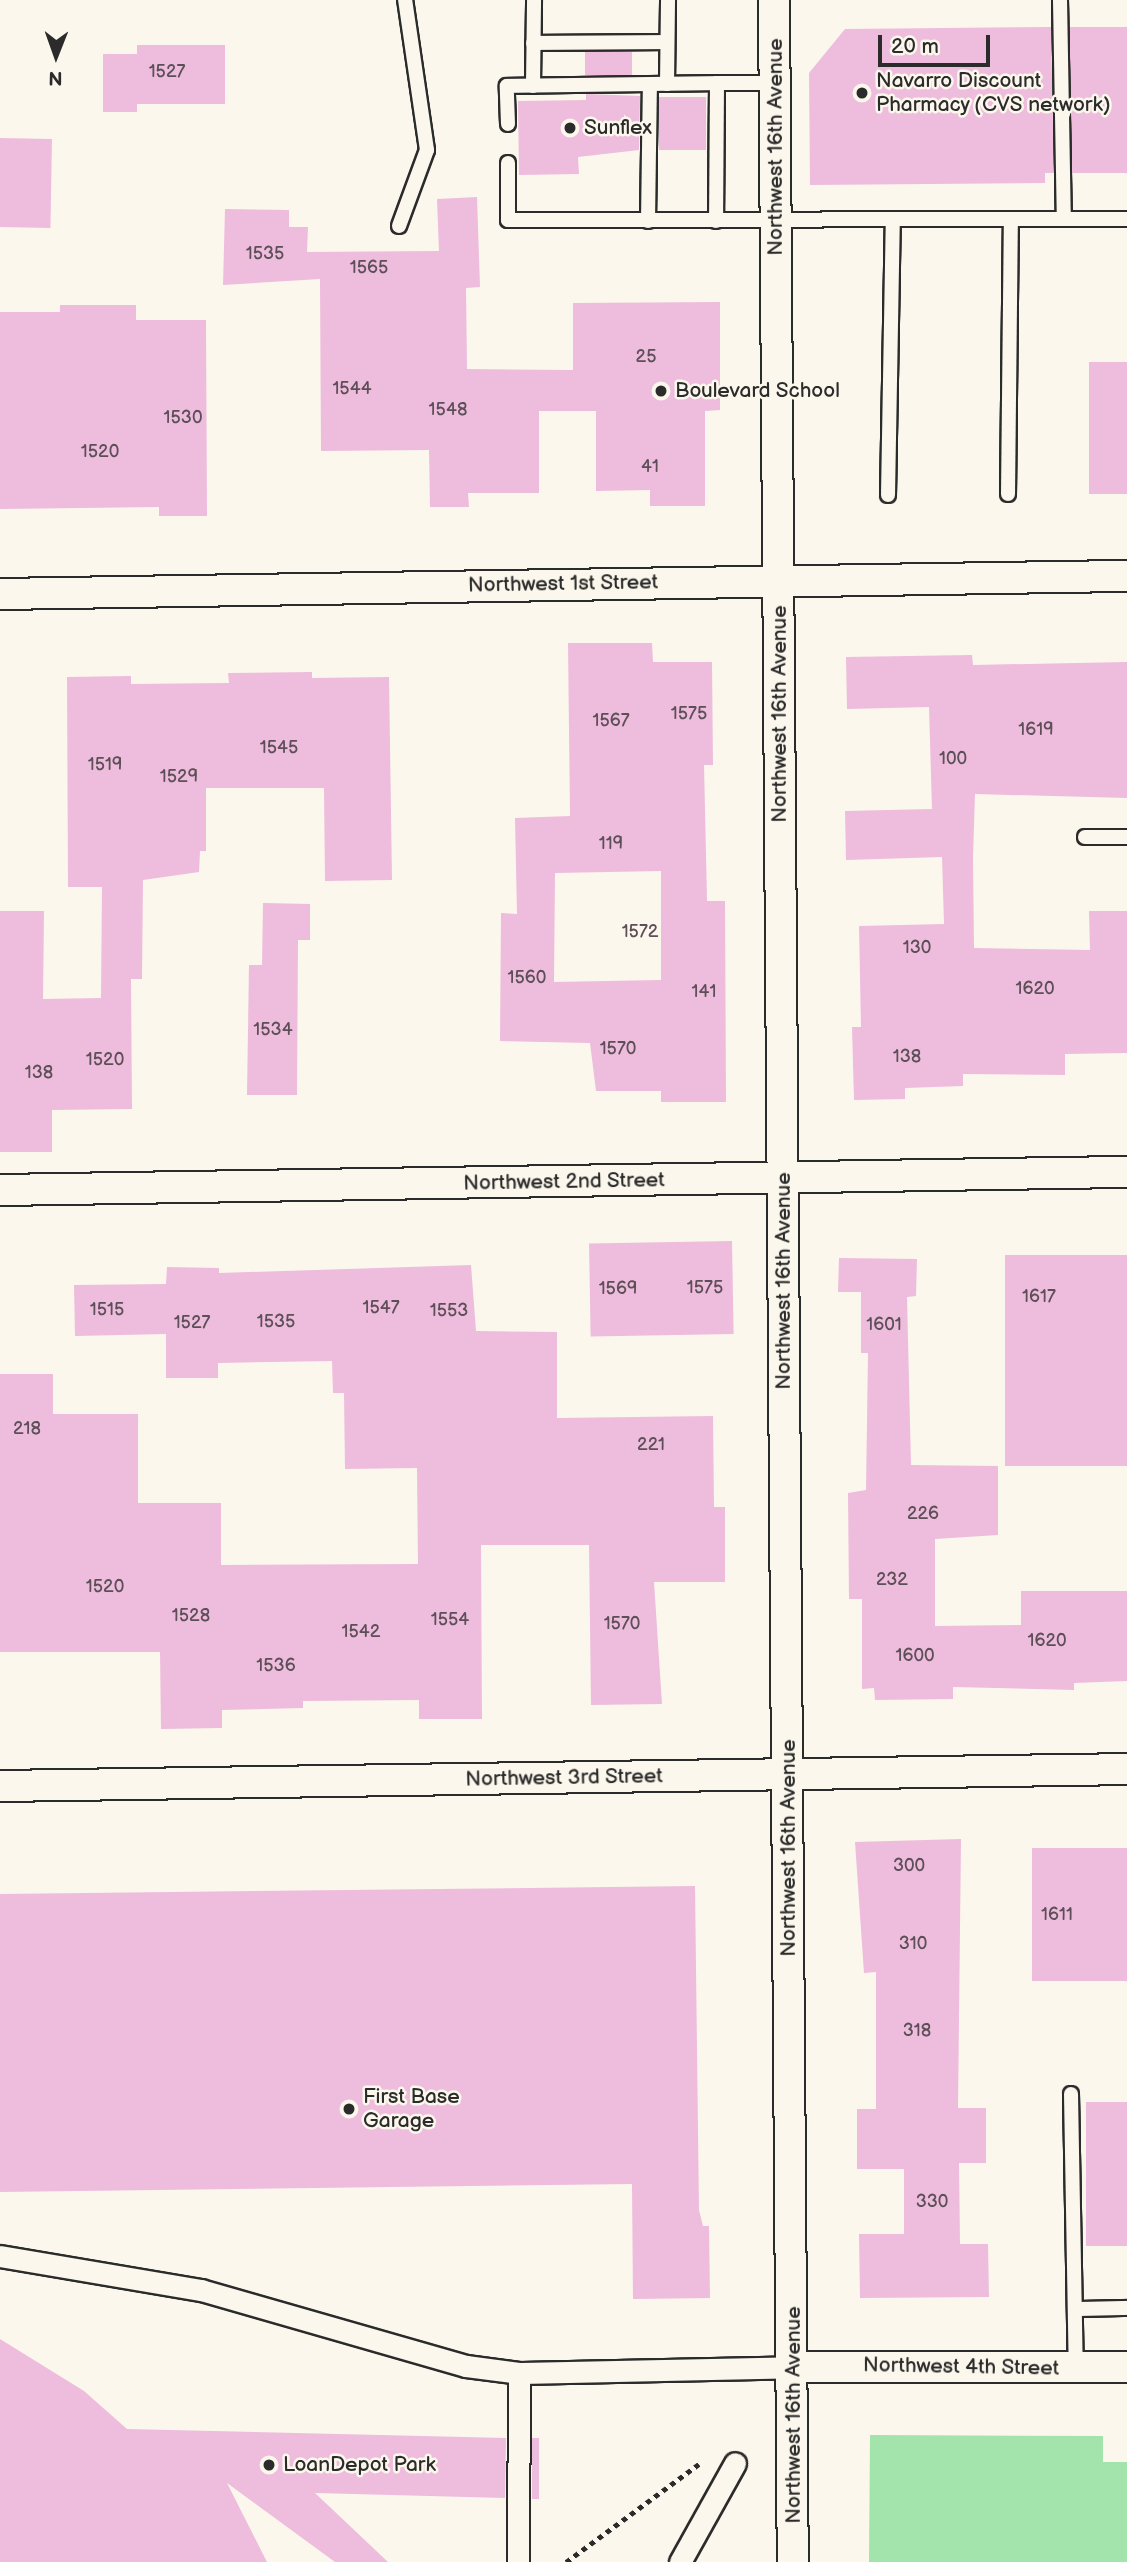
<!DOCTYPE html>
<html>
<head>
<meta charset="utf-8">
<style>
	body { margin:0 }
	#map { position:relative; width:1127px; height:2562px; overflow:hidden; background:#fbf7ec; font-family:"Balsamiq Sans",sans-serif }
	div>[style] { position:absolute }
	[style*='--x'] { left:calc(var(--x)*1px); top:calc(var(--y)*1px); width:calc(var(--w)*1px); rotate:calc(var(--a)*1deg) }
	.green>* { inset:0; background:#a3e3ac }
	.building>* { inset:0; background:#eebcdc; transform-origin:0 0 }
	.path>* { height:4.5px; margin-top:-2.25px; transform-origin:0; background:repeating-linear-gradient(90deg,#2b2b2b 0 5px,transparent 0 10px) }
	.roads { filter:drop-shadow(2px 0 #2b2b2b) drop-shadow(-2px 0 #2b2b2b) drop-shadow(0 2px #2b2b2b) drop-shadow(0 -2px #2b2b2b) }
	.service>* { height:14px; margin:-7px; padding:0 7px; transform-origin:7px; border-radius:7px; background:#fbf7ec }
	.pedestrian>* { height:21px; margin:-10.5px; padding:0 10.5px; transform-origin:10.5px; border-radius:10.5px; background:#fbf7ec }
	.minor>* { height:30px; margin:-15px; padding:0 15px; transform-origin:15px; border-radius:15px; background:#fbf7ec }
	.dots>* { width:19px; height:19px; translate:-50% -50%; box-sizing:border-box; border:4px solid #fbf7ec; border-radius:50% }
	span { translate:-50% -50%; white-space:nowrap; text-align:center; line-height:1.15; -webkit-text-stroke:5px #fbf7ec; paint-order:stroke }
	.number-label { font-size:18px; color:#5c4f57 }
	.number-label span { -webkit-text-stroke-width:0 }
	.poi-label { font-size:21px; color:#2b2b2b }
	.left { translate:0 -50%; text-align:left }
	.street-label { font-size:21px; color:#2b2b2b }
	.north { position:absolute; left:21px; top:21px; width:70px; height:70px; -webkit-text-stroke:5px #fbf7ec; paint-order:stroke; rotate:181deg; font-size:19px; font-weight:700; line-height:28px; text-align:center; color:#2b2b2b }
	.north::after { content:''; display:block; margin:auto; width:24px; height:32px; background:#2b2b2b; clip-path:polygon(50% 0,100% 100%,50% 72%,0 100%) }
	.scale { position:absolute; left:878px; top:35px; width:112px; height:32px; box-sizing:border-box; border:4px solid #2b2b2b; border-top:0; padding-left:9px; font-size:21px; line-height:24px; white-space:nowrap; color:#2b2b2b; -webkit-text-stroke:5px #fbf7ec; paint-order:stroke }
</style>
</head>
<body>
<div id="map">
	<div class="green">
		<i style="clip-path:polygon(870px 2435px,1103px 2436px,1103px 2462px,1127px 2462px,1127px 2562px,869px 2562px)"></i>
	</div>
	<div class="building">
		<i style="clip-path:polygon(1051px 27px,1054px 173px,1045px 173px,1045px 183px,810px 185px,809px 73px,845px 29px)"></i>
		<i style="left:1070px;top:27px;width:57px;height:146px"></i>
		<i style="clip-path:polygon(137px 45px,225px 45px,225px 104px,137px 104px,137px 112px,103px 112px,103px 54px,137px 54px)"></i>
		<i style="left:585px;top:52px;width:47px;height:23px"></i>
		<i style="clip-path:polygon(586px 94px,640px 96px,639px 150px,578px 157px,579px 174px,519px 175px,518px 101px,586px 100px)"></i>
		<i style="left:659px;top:97px;width:47px;height:53px"></i>
		<i style="left:0;top:138px;width:52px;height:89px;rotate:1deg"></i>
		<i style="clip-path:polygon(477px 197px,480px 287px,466px 288px,467px 369px,573px 370px,573px 303px,720px 302px,720px 410px,705px 411px,705px 506px,650px 506px,650px 490px,596px 491px,596px 411px,539px 411px,539px 493px,468px 493px,469px 507px,430px 507px,429px 450px,321px 451px,320px 279px,223px 285px,225px 209px,289px 210px,289px 227px,308px 227px,307px 252px,439px 251px,437px 199px)"></i>
		<i style="clip-path:polygon(60px 305px,136px 305px,136px 320px,206px 320px,207px 516px,159px 516px,159px 507px,0 509px,0 312px,60px 312px)"></i>
		<i style="left:1089px;top:362px;width:38px;height:132px"></i>
		<i style="clip-path:polygon(evenodd,568px 643px,652px 643px,653px 662px,712px 662px,713px 765px,704px 765px,707px 901px,725px 901px,726px 1102px,661px 1102px,661px 1091px,596px 1091px,590px 1043px,500px 1041px,501px 913px,517px 914px,515px 818px,570px 816px,568px 643px,661px 871px,661px 980px,554px 982px,555px 873px,661px 871px)"></i>
		<i style="clip-path:polygon(972px 655px,973px 665px,1127px 662px,1127px 798px,975px 794px,973px 857px,974px 948px,1090px 950px,1089px 911px,1127px 911px,1127px 1053px,1065px 1054px,1065px 1075px,963px 1074px,963px 1086px,905px 1088px,905px 1099px,854px 1100px,852px 1027px,861px 1027px,859px 926px,944px 924px,942px 857px,846px 860px,845px 811px,932px 809px,929px 707px,847px 709px,846px 657px)"></i>
		<i style="clip-path:polygon(312px 672px,312px 678px,389px 677px,392px 880px,325px 881px,324px 788px,206px 788px,206px 851px,200px 851px,199px 872px,143px 880px,142px 979px,131px 979px,132px 1109px,52px 1110px,52px 1152px,0 1152px,0 911px,44px 911px,43px 999px,101px 998px,102px 887px,68px 887px,67px 677px,131px 676px,131px 684px,229px 683px,228px 673px)"></i>
		<i style="clip-path:polygon(263px 903px,310px 904px,310px 940px,298px 940px,297px 1095px,247px 1095px,249px 965px,262px 965px)"></i>
		<i style="left:732px;top:1241px;width:93px;height:143px;rotate:89deg"></i>
		<i style="left:1127px;top:1255px;width:211px;height:122px;rotate:90deg"></i>
		<i style="clip-path:polygon(839px 1258px,917px 1259px,916px 1296px,907px 1297px,911px 1465px,998px 1466px,998px 1535px,935px 1539px,935px 1626px,1021px 1625px,1021px 1591px,1127px 1591px,1127px 1681px,1074px 1683px,1074px 1690px,953px 1687px,953px 1699px,875px 1700px,874px 1688px,862px 1689px,862px 1599px,849px 1599px,848px 1493px,866px 1490px,868px 1353px,861px 1353px,861px 1292px,838px 1292px)"></i>
		<i style="clip-path:polygon(471px 1265px,476px 1331px,557px 1332px,557px 1418px,713px 1416px,714px 1507px,725px 1507px,725px 1582px,654px 1582px,662px 1704px,591px 1705px,589px 1545px,481px 1545px,482px 1719px,419px 1719px,419px 1700px,303px 1701px,303px 1708px,222px 1710px,222px 1728px,161px 1729px,160px 1652px,0 1652px,0 1374px,53px 1374px,53px 1414px,138px 1414px,138px 1503px,221px 1503px,221px 1565px,418px 1564px,417px 1468px,345px 1469px,344px 1393px,333px 1393px,332px 1361px,218px 1363px,218px 1378px,166px 1378px,166px 1334px,75px 1336px,74px 1285px,166px 1284px,167px 1267px,219px 1268px,219px 1273px)"></i>
		<i style="clip-path:polygon(961px 1839px,958px 2108px,986px 2108px,986px 2163px,959px 2163px,960px 2244px,988px 2244px,989px 2297px,860px 2298px,859px 2234px,904px 2234px,904px 2169px,857px 2169px,857px 2109px,876px 2109px,876px 1972px,864px 1973px,855px 1842px)"></i>
		<i style="left:1127px;top:1848px;width:133px;height:95px;rotate:90deg"></i>
		<i style="clip-path:polygon(695px 1886px,699px 2210px,703px 2226px,709px 2226px,710px 2298px,633px 2299px,632px 2184px,0 2192px,0 1894px)"></i>
		<i style="left:1086px;top:2102px;width:41px;height:144px"></i>
		<i style="clip-path:polygon(0 2339px,84px 2391px,127px 2429px,506px 2438px,505px 2498px,315px 2493px,388px 2562px,335px 2562px,227px 2483px,267px 2562px,0 2562px)"></i>
		<i style="left:532px;top:2438px;width:7px;height:61px"></i>
	</div>
	<div class="path">
		<i style="--x:566;--y:2562;--w:165;--a:-36.4"></i>
	</div>
	<div class="roads">
		<div class="service">
			<i style="--x:1060;--y:0;--w:219;--a:89"></i>
			<i style="--x:533;--y:43;--w:134;--a:-0.4"></i>
			<i style="--x:717;--y:83;--w:59;--a:0"></i>
			<i style="--x:667;--y:84;--w:84;--a:-89.3"></i>
			<i style="--x:533;--y:86;--w:86;--a:-89.3"></i>
			<i style="--x:508;--y:124;--w:38;--a:-92"></i>
			<i style="--x:507;--y:86;--w:210;--a:-0.8"></i>
			<i style="--x:717;--y:83;--w:138;--a:90.4"></i>
			<i style="--x:508;--y:163;--w:57;--a:90"></i>
			<i style="--x:508;--y:220;--w:619;--a:-0.09"></i>
			<i style="--x:648;--y:221;--w:136;--a:-89.2"></i>
			<i style="--x:399;--y:226;--w:81;--a:-69.8"></i>
			<i style="--x:427;--y:150;--w:152;--a:-98.3"></i>
			<i style="--x:1008;--y:494;--w:274;--a:-89.4"></i>
			<i style="--x:888;--y:495;--w:274;--a:-89"></i>
			<i style="--x:1085;--y:837;--w:42;--a:0"></i>
			<i style="--x:1071;--y:2094;--w:274;--a:89"></i>
			<i style="--x:1075;--y:2309;--w:52;--a:-1.1"></i>
		</div>
		<div class="pedestrian">
			<i style="--x:0;--y:2256;--w:204;--a:9.6"></i>
			<i style="--x:201;--y:2290;--w:276;--a:16"></i>
			<i style="--x:466;--y:2366;--w:53;--a:7.5"></i>
			<i style="--x:519;--y:2373;--w:277;--a:-1.2"></i>
			<i style="--x:518;--y:2562;--w:189;--a:-89.7"></i>
			<i style="--x:680;--y:2562;--w:113;--a:-60.9"></i>
		</div>
		<div class="minor">
			<i style="--x:774;--y:0;--w:2562;--a:89.58"></i>
			<i style="--x:0;--y:594;--w:1127;--a:-0.92"></i>
			<i style="--x:0;--y:1190;--w:1127;--a:-0.92"></i>
			<i style="--x:0;--y:1786;--w:1127;--a:-0.86"></i>
			<i style="--x:796;--y:2367;--w:331;--a:0"></i>
		</div>
	</div>
	<div class="dots">
		<i style="left:862px;top:93px;background:#2b2b2b"></i>
		<i style="left:570px;top:128px;background:#2b2b2b"></i>
		<i style="left:661px;top:391px;background:#2b2b2b"></i>
		<i style="left:349px;top:2109px;background:#2b2b2b"></i>
		<i style="left:269px;top:2465px;background:#2b2b2b"></i>
	</div>
	<div class="number-label">
		<span style="left:167px;top:72px">1527</span>
		<span style="left:265px;top:254px">1535</span>
		<span style="left:369px;top:268px">1565</span>
		<span style="left:646px;top:357px">25</span>
		<span style="left:352px;top:389px">1544</span>
		<span style="left:448px;top:410px">1548</span>
		<span style="left:183px;top:418px">1530</span>
		<span style="left:100px;top:452px">1520</span>
		<span style="left:650px;top:467px">41</span>
		<span style="left:689px;top:714px">1575</span>
		<span style="left:611px;top:721px">1567</span>
		<span style="left:1036px;top:730px">1619</span>
		<span style="left:279px;top:748px">1545</span>
		<span style="left:953px;top:759px">100</span>
		<span style="left:105px;top:765px">1519</span>
		<span style="left:179px;top:777px">1529</span>
		<span style="left:611px;top:844px">119</span>
		<span style="left:640px;top:932px">1572</span>
		<span style="left:917px;top:948px">130</span>
		<span style="left:527px;top:978px">1560</span>
		<span style="left:1035px;top:989px">1620</span>
		<span style="left:704px;top:992px">141</span>
		<span style="left:273px;top:1030px">1534</span>
		<span style="left:618px;top:1049px">1570</span>
		<span style="left:907px;top:1057px">138</span>
		<span style="left:105px;top:1060px">1520</span>
		<span style="left:39px;top:1073px">138</span>
		<span style="left:705px;top:1288px">1575</span>
		<span style="left:618px;top:1289px">1569</span>
		<span style="left:1039px;top:1297px">1617</span>
		<span style="left:381px;top:1308px">1547</span>
		<span style="left:107px;top:1310px">1515</span>
		<span style="left:449px;top:1311px">1553</span>
		<span style="left:276px;top:1322px">1535</span>
		<span style="left:192px;top:1323px">1527</span>
		<span style="left:884px;top:1325px">1601</span>
		<span style="left:27px;top:1429px">218</span>
		<span style="left:651px;top:1445px">221</span>
		<span style="left:923px;top:1514px">226</span>
		<span style="left:892px;top:1580px">232</span>
		<span style="left:105px;top:1587px">1520</span>
		<span style="left:191px;top:1616px">1528</span>
		<span style="left:450px;top:1620px">1554</span>
		<span style="left:622px;top:1624px">1570</span>
		<span style="left:361px;top:1632px">1542</span>
		<span style="left:1047px;top:1641px">1620</span>
		<span style="left:915px;top:1656px">1600</span>
		<span style="left:276px;top:1666px">1536</span>
		<span style="left:909px;top:1866px">300</span>
		<span style="left:1057px;top:1915px">1611</span>
		<span style="left:913px;top:1944px">310</span>
		<span style="left:917px;top:2031px">318</span>
		<span style="left:932px;top:2202px">330</span>
	</div>
	<div class="poi-label">
		<span class="left" style="left:876px;top:93px">Navarro Discount<br>Pharmacy (CVS network)</span>
		<span class="left" style="left:584px;top:128px">Sunflex</span>
		<span class="left" style="left:675px;top:391px">Boulevard School</span>
		<span class="left" style="left:363px;top:2109px">First Base<br>Garage</span>
		<span class="left" style="left:283px;top:2465px">LoanDepot Park</span>
	</div>
	<div class="street-label">
		<span style="left:776px;top:147px;rotate:-90deg">Northwest 16th Avenue</span>
		<span style="left:563px;top:584px;rotate:-1deg">Northwest 1st Street</span>
		<span style="left:780px;top:714px;rotate:-90deg">Northwest 16th Avenue</span>
		<span style="left:564px;top:1182px;rotate:-1deg">Northwest 2nd Street</span>
		<span style="left:784px;top:1281px;rotate:-90deg">Northwest 16th Avenue</span>
		<span style="left:564px;top:1778px;rotate:-1deg">Northwest 3rd Street</span>
		<span style="left:789px;top:1848px;rotate:-90deg">Northwest 16th Avenue</span>
		<span style="left:961px;top:2367px;rotate:1deg">Northwest 4th Street</span>
		<span style="left:794px;top:2415px;rotate:-90deg">Northwest 16th Avenue</span>
	</div>
	<div class="north">N</div>
	<div class="scale">20 m</div>
</div>
</body>
</html>
